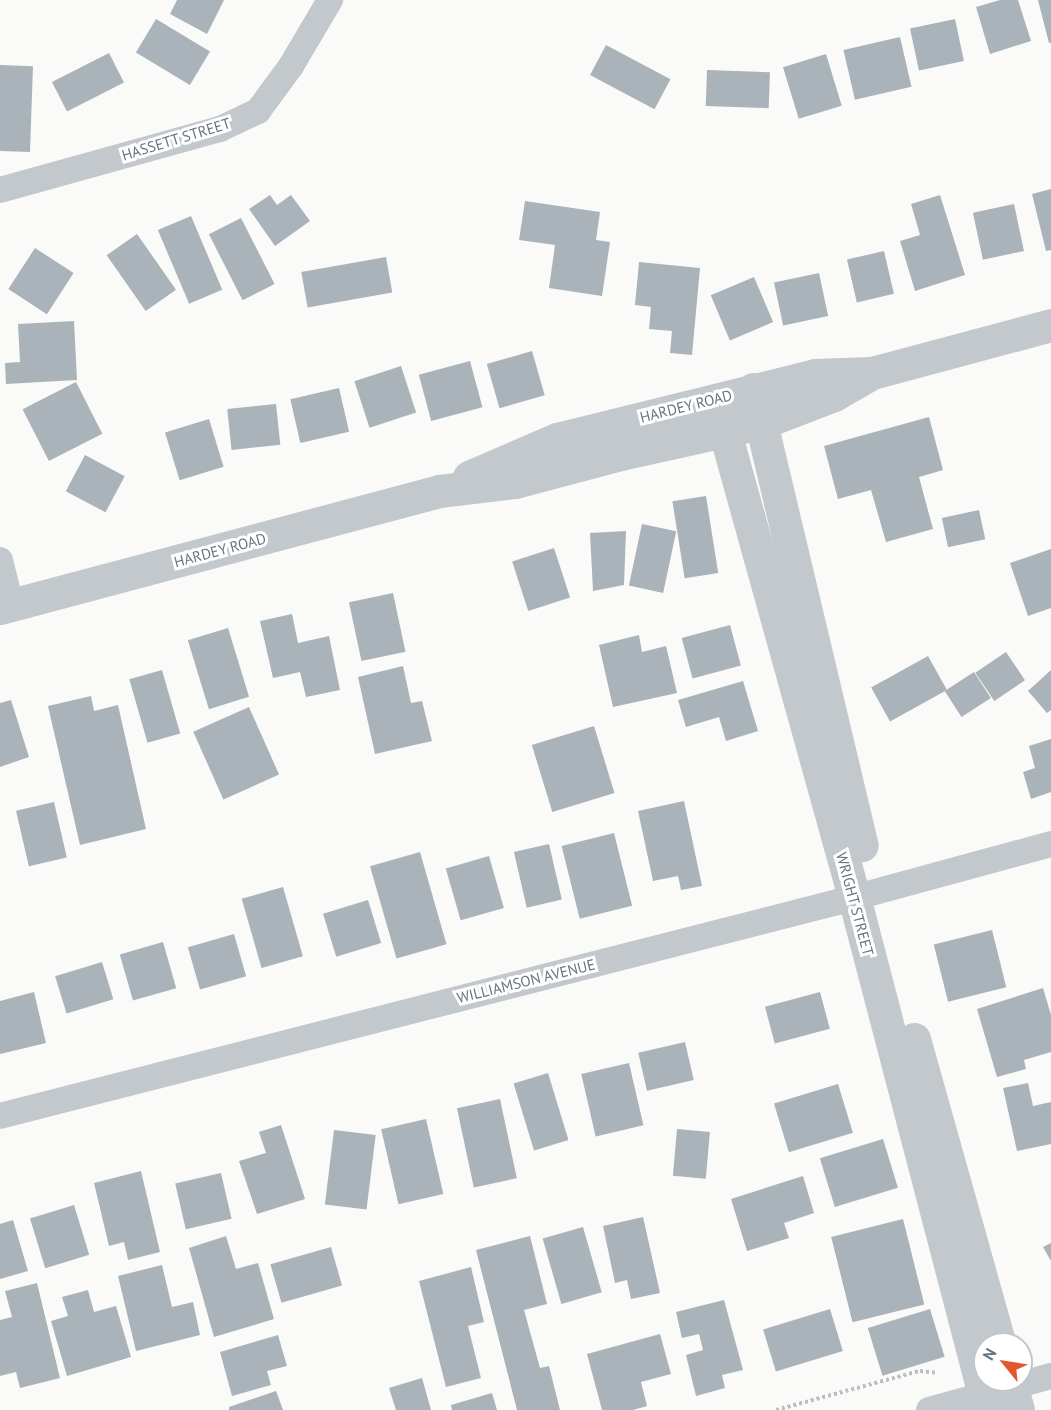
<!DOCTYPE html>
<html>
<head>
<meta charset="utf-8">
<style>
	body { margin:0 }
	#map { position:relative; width:1051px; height:1410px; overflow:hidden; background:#fafaf8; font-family:"PT Sans",sans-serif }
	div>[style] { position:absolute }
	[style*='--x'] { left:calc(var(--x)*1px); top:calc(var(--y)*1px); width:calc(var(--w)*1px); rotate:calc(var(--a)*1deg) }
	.building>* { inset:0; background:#aab3b9; transform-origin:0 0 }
	.path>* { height:4px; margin-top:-2px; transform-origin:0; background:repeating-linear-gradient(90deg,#bbbfc2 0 3px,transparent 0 6px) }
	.minor>* { height:26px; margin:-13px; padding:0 13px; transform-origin:13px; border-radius:13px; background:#c3c8cc }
	.tertiary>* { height:33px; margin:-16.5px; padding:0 16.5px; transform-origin:16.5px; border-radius:16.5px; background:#c3c8cc }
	span { translate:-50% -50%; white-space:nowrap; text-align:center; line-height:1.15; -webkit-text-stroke:6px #fff; paint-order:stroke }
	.street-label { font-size:15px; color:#657683 }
	.north { position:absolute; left:973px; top:1332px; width:60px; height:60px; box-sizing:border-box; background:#fff; border:2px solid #c1c8cd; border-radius:50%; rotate:300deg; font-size:16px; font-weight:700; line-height:24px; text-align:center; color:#657683 }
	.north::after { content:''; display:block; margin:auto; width:21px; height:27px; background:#e4572e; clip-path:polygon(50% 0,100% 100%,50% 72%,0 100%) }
</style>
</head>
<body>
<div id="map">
	<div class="building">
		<i style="clip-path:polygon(177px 0,224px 0,207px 34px,170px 14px)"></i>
		<i style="clip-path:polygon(1000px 0,1018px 0,1031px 41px,990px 54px,976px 7px)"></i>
		<i style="clip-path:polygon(1038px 0,1051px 0,1051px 43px,1049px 43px)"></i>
		<i style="left:156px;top:19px;width:63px;height:39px;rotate:31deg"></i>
		<i style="left:955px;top:19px;width:43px;height:46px;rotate:78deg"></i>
		<i style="left:900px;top:37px;width:51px;height:58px;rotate:77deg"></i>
		<i style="left:606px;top:45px;width:73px;height:34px;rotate:28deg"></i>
		<i style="left:109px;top:53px;width:33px;height:64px;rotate:63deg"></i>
		<i style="left:826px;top:54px;width:54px;height:45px;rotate:73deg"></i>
		<i style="left:0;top:65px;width:33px;height:86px;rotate:2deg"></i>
		<i style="left:707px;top:70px;width:63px;height:36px;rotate:2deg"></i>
		<i style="clip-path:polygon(1051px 189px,1051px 250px,1046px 251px,1032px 194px)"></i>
		<i style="clip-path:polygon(270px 195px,277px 205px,291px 195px,310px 221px,275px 246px,249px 209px)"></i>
		<i style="clip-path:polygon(940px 195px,965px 275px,915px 291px,900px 241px,920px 235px,911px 204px)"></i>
		<i style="clip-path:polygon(525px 201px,600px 212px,596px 240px,610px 242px,602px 296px,549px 288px,555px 245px,519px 240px)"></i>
		<i style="left:1014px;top:204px;width:48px;height:42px;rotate:78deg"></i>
		<i style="left:191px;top:216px;width:80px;height:36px;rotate:67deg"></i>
		<i style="left:241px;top:218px;width:74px;height:36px;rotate:63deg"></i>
		<i style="left:137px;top:234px;width:68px;height:37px;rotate:55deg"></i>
		<i style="left:35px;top:248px;width:46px;height:49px;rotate:33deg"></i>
		<i style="left:884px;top:251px;width:44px;height:38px;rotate:77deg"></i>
		<i style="left:386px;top:257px;width:36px;height:86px;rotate:80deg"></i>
		<i style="clip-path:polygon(639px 262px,700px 268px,692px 355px,670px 353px,672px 331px,649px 329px,651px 307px,635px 305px)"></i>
		<i style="left:819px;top:273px;width:44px;height:46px;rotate:78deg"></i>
		<i style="left:754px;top:277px;width:49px;height:47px;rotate:67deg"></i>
		<i style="clip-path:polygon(74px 321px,77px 380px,6px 384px,5px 363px,20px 362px,18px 324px)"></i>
		<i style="left:532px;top:351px;width:46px;height:47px;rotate:74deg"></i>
		<i style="left:470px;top:361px;width:48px;height:53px;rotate:75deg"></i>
		<i style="left:401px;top:366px;width:49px;height:49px;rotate:72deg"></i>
		<i style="left:76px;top:382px;width:58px;height:60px;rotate:63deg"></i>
		<i style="left:339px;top:388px;width:45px;height:50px;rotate:77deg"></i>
		<i style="left:276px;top:404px;width:41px;height:49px;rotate:84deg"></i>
		<i style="clip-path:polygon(929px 417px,943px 470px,919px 477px,933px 529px,886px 542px,871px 490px,838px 499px,824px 446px)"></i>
		<i style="left:209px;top:419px;width:50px;height:46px;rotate:73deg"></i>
		<i style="left:85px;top:455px;width:45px;height:41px;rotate:28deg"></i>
		<i style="left:706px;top:496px;width:78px;height:34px;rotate:81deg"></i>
		<i style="left:979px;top:510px;width:30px;height:38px;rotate:78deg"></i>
		<i style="left:642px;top:524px;width:35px;height:63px;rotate:12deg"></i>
		<i style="clip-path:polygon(626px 531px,624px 585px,593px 591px,590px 533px)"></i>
		<i style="left:554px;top:548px;width:52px;height:44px;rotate:72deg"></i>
		<i style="clip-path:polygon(1051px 549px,1051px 608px,1028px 616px,1010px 563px)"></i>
		<i style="left:393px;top:593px;width:60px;height:45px;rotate:78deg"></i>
		<i style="clip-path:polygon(292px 614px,298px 643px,329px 636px,340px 690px,306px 697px,300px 672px,273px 678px,260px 621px)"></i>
		<i style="left:730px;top:625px;width:42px;height:50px;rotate:75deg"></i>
		<i style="left:228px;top:628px;width:72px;height:42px;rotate:73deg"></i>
		<i style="clip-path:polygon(639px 635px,642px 652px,666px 646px,677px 693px,613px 707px,599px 645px)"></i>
		<i style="left:1006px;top:652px;width:34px;height:37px;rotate:56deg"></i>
		<i style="left:928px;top:656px;width:39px;height:65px;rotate:61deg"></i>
		<i style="clip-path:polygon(403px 666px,411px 703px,422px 701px,432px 741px,375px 754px,358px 677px)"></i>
		<i style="left:162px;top:670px;width:66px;height:34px;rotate:74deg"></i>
		<i style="clip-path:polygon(1051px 670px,1051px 710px,1047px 713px,1028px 691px)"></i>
		<i style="left:974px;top:672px;width:31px;height:35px;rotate:57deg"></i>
		<i style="clip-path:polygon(743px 681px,758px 731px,726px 741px,719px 717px,686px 727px,678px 700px)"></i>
		<i style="clip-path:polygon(91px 696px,94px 711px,118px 705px,146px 829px,80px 845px,48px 706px)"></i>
		<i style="clip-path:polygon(11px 700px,29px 757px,0 767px,0 703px)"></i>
		<i style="left:249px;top:707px;width:74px;height:61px;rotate:66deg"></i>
		<i style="left:594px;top:726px;width:70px;height:65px;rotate:73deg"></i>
		<i style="clip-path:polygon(1051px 739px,1051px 792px,1031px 799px,1023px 772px,1035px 768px,1029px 746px)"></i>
		<i style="clip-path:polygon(684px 801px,702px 886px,681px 890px,678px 876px,653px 881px,638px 811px)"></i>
		<i style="left:54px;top:802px;width:57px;height:39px;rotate:77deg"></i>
		<i style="left:614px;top:833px;width:75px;height:54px;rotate:76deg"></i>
		<i style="left:549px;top:844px;width:57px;height:36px;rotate:77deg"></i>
		<i style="left:420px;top:852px;width:96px;height:52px;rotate:74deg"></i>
		<i style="left:489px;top:856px;width:54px;height:45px;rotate:74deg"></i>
		<i style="left:283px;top:887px;width:72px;height:43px;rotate:74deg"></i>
		<i style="left:368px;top:900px;width:45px;height:47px;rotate:73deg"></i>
		<i style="left:992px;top:930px;width:59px;height:60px;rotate:76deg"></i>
		<i style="left:234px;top:934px;width:44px;height:48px;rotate:74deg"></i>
		<i style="left:163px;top:942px;width:48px;height:45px;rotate:74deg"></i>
		<i style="left:102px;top:962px;width:39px;height:49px;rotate:73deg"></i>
		<i style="clip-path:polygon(1043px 988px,1051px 1015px,1051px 1052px,1024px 1060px,1026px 1069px,997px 1077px,977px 1009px)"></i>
		<i style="clip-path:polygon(34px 992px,46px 1043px,0 1054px,0 1001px)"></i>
		<i style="left:820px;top:992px;width:38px;height:57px;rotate:75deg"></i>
		<i style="left:685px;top:1042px;width:39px;height:48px;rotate:77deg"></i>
		<i style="left:629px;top:1063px;width:64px;height:49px;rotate:77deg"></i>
		<i style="left:548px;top:1073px;width:70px;height:36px;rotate:73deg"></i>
		<i style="clip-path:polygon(1028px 1083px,1033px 1106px,1051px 1102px,1051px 1144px,1017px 1151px,1003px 1088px)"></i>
		<i style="left:838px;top:1084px;width:51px;height:67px;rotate:73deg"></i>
		<i style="left:500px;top:1099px;width:81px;height:44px;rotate:78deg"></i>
		<i style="left:426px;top:1119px;width:77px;height:46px;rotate:77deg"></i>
		<i style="clip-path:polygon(281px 1125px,305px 1199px,257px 1214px,239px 1161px,266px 1153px,259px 1132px)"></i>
		<i style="left:677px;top:1129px;width:33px;height:47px;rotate:5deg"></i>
		<i style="left:334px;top:1130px;width:42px;height:75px;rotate:7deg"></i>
		<i style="left:883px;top:1139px;width:51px;height:66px;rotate:73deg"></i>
		<i style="clip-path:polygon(141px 1171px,160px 1252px,128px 1260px,124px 1242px,109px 1246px,94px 1183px)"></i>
		<i style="left:221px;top:1173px;width:47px;height:47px;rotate:77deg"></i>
		<i style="clip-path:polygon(803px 1176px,814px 1213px,784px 1223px,789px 1238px,747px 1251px,731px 1199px)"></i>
		<i style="left:74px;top:1205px;width:52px;height:46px;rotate:73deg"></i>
		<i style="clip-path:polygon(643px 1217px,660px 1293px,631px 1299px,627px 1280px,615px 1283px,603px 1226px)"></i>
		<i style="left:903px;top:1219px;width:88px;height:74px;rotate:76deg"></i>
		<i style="clip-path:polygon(13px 1220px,28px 1271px,0 1279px,0 1224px)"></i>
		<i style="left:583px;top:1227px;width:68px;height:42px;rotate:74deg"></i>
		<i style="clip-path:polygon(226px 1236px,236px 1269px,258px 1263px,274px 1319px,214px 1337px,189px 1248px)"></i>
		<i style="clip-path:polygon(530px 1236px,547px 1304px,524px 1310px,540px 1368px,549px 1366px,560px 1410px,517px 1410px,476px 1250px)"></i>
		<i style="clip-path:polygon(1051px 1243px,1051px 1261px,1043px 1247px)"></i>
		<i style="left:331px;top:1247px;width:40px;height:63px;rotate:74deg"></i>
		<i style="clip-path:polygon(162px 1265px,172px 1307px,193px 1302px,200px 1335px,136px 1351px,118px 1276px)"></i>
		<i style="clip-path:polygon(471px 1267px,484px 1322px,468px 1326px,481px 1378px,446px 1387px,419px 1281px)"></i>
		<i style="clip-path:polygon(37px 1283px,60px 1378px,20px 1388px,16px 1372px,0 1376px,0 1320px,12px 1317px,5px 1291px)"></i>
		<i style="clip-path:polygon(88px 1290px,94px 1312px,116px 1306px,131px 1357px,67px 1376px,51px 1321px,68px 1316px,62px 1297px)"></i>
		<i style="clip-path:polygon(724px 1300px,743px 1370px,722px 1375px,725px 1388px,696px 1396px,686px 1355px,703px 1350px,699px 1334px,682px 1338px,676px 1312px)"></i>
		<i style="left:830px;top:1309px;width:44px;height:70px;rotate:73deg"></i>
		<i style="left:930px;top:1309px;width:50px;height:65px;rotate:73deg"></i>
		<i style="clip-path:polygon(660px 1334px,671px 1374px,641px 1382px,647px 1406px,633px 1410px,602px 1410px,587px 1354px)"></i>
		<i style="clip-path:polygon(278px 1335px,287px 1366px,267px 1371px,271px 1385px,232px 1396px,220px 1352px)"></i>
		<i style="clip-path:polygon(422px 1378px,431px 1410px,396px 1410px,389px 1388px)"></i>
		<i style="clip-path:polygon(276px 1391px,283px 1410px,229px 1410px,229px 1407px)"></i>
		<i style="clip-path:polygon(492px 1393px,497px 1410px,452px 1410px,451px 1405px)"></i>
	</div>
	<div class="path">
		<i style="--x:776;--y:1410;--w:149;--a:-15.2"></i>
		<i style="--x:920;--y:1371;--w:18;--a:6"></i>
	</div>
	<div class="minor">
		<i style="--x:0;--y:190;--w:228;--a:-15.5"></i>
		<i style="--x:220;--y:129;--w:42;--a:-25.3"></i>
		<i style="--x:258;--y:111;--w:56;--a:-53.7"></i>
		<i style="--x:291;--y:66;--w:77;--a:-59.4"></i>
		<i style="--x:0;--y:560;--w:46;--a:76.3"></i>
		<i style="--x:0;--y:1116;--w:865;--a:-14.33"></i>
		<i style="--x:838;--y:902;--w:221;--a:-15.2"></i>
		<i style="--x:929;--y:1410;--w:127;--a:-15.6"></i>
	</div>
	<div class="tertiary">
		<i style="--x:753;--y:389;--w:469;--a:76.6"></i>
		<i style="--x:716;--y:400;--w:516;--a:74.48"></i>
		<i style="--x:854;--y:897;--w:530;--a:75.36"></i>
		<i style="--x:469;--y:477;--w:96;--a:-23.4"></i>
		<i style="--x:557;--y:439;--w:266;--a:-13.9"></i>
		<i style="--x:815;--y:375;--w:57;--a:-2"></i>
		<i style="--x:872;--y:373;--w:185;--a:-15"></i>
		<i style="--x:0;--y:608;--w:454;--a:-14.9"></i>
		<i style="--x:439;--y:491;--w:77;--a:-6.8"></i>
		<i style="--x:515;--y:482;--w:110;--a:-14.8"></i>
		<i style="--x:621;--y:454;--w:143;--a:-12.5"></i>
		<i style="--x:761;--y:423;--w:78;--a:-21"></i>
		<i style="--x:834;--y:395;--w:44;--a:-30.1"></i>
		<i style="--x:914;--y:1039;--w:317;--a:74.3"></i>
		<i style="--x:1010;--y:1380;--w:31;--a:75"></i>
	</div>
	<div class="street-label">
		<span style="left:176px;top:139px;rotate:-17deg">HASSETT STREET</span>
		<span style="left:686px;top:406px;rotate:-14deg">HARDEY ROAD</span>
		<span style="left:220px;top:550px;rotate:-15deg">HARDEY ROAD</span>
		<span style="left:855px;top:904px;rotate:75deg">WRIGHT STREET</span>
		<span style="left:526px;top:981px;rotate:-14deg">WILLIAMSON AVENUE</span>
	</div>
	<div class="north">N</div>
</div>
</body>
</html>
